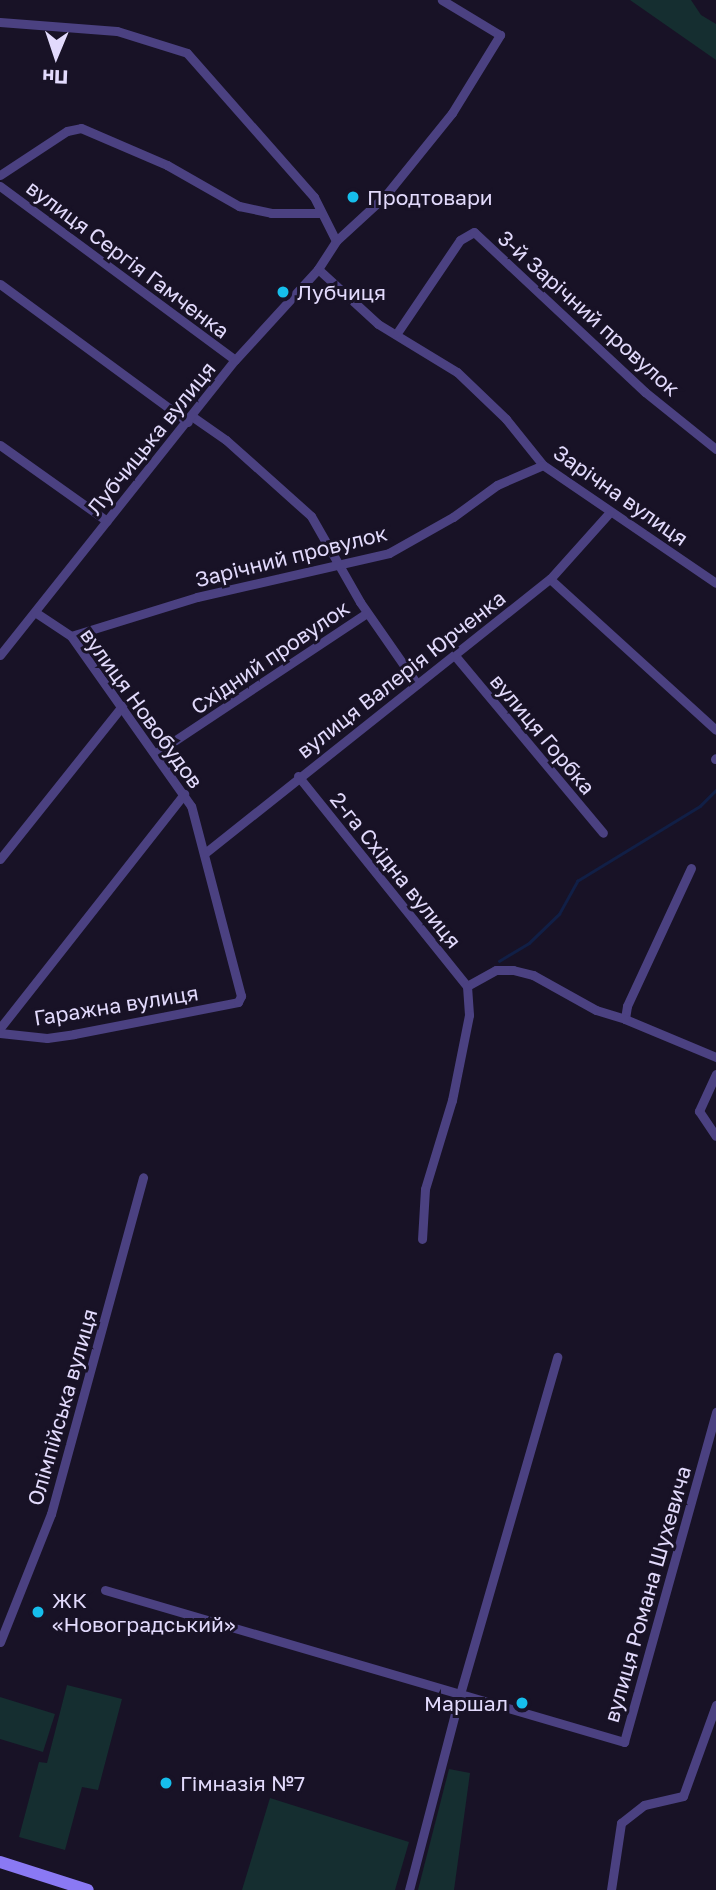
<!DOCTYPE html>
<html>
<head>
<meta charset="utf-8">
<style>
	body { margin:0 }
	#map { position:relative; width:716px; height:1890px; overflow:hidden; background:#181226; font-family:"Golos Text",sans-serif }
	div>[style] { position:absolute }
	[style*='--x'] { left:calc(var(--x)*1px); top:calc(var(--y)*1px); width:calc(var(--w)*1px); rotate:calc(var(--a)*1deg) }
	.green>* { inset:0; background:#152e30 }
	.stream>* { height:2.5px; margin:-1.25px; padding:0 1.25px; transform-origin:1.25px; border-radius:1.25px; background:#111f46 }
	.street>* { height:9px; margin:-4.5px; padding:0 4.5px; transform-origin:4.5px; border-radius:4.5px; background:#4b4181 }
	.secondary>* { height:12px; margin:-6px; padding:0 6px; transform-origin:6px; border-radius:6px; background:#8a79f4 }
	.dots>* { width:19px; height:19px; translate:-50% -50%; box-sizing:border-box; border:4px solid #181226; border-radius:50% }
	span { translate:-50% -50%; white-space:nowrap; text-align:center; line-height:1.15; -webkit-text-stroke:6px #181226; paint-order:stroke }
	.poi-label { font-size:21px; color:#e2dafc }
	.left { translate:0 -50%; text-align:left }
	.right { translate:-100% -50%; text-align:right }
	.street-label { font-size:21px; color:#e2dafc }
	.north { position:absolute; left:21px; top:21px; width:70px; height:70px; -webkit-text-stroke:5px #181226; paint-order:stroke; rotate:182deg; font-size:19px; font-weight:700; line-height:28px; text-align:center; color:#e2dafc }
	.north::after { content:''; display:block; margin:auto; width:24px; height:32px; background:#e2dafc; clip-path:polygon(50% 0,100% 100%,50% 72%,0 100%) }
</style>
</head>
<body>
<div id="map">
	<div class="green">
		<i style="clip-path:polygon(630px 0,691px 0,701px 15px,716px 24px,716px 60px)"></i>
		<i style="clip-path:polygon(67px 1685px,122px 1699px,98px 1790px,82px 1787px,65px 1850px,19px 1837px,39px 1762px,47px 1763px)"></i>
		<i style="clip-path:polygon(0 1697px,55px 1714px,43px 1752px,0 1739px)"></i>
		<i style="clip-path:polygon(449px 1769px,470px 1773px,454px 1890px,418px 1890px)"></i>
		<i style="clip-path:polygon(270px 1798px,409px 1842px,395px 1890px,242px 1890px)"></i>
	</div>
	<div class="stream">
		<i style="--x:499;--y:961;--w:35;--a:-31"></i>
		<i style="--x:529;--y:943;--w:42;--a:-44"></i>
		<i style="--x:559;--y:914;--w:38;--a:-61"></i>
		<i style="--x:577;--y:881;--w:144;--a:-31.4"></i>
		<i style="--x:700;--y:806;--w:23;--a:-45"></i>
	</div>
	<div class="street">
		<i style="--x:0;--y:22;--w:117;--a:4.4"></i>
		<i style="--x:117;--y:31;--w:73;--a:17.4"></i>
		<i style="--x:187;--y:53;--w:192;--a:48.6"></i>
		<i style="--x:314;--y:197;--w:49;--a:63.4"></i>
		<i style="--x:0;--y:175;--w:80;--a:-33.3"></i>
		<i style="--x:67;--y:131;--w:14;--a:-12"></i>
		<i style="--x:81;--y:128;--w:94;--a:23.3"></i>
		<i style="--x:167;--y:165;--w:83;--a:29.7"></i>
		<i style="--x:239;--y:206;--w:33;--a:12"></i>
		<i style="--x:271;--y:213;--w:50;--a:0"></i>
		<i style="--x:0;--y:186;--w:292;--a:36.5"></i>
		<i style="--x:318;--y:269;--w:81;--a:42.5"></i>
		<i style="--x:378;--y:324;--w:92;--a:31.3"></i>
		<i style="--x:457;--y:372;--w:68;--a:43.8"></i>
		<i style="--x:506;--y:419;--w:59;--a:51.2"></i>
		<i style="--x:543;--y:465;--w:209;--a:34.3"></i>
		<i style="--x:0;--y:284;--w:233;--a:36.3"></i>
		<i style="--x:397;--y:333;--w:112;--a:-55.9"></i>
		<i style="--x:460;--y:240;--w:16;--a:-30"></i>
		<i style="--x:474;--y:232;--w:234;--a:43.1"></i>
		<i style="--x:645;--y:392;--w:91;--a:38.8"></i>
		<i style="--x:193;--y:417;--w:40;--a:34.9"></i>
		<i style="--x:226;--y:440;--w:114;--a:41.8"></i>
		<i style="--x:311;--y:516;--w:99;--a:60.3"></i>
		<i style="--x:360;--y:602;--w:100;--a:55.2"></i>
		<i style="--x:0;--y:445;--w:131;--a:35.4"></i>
		<i style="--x:550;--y:579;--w:224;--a:42.3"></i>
		<i style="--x:71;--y:636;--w:132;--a:-17.2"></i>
		<i style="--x:197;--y:597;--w:197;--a:-12.9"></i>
		<i style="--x:389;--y:553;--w:73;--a:-29.4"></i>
		<i style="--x:453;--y:517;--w:54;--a:-36"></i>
		<i style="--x:497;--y:485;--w:50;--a:-23.5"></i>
		<i style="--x:0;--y:655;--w:377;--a:-51.5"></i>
		<i style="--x:235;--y:360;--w:123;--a:-47.6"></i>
		<i style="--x:318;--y:269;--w:33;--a:-57"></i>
		<i style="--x:336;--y:241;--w:67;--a:-42.6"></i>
		<i style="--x:385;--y:196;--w:107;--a:-51.1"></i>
		<i style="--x:452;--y:113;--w:92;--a:-58.4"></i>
		<i style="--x:500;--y:35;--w:68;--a:-148.9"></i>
		<i style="--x:456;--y:657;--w:229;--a:50.1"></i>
		<i style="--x:156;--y:753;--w:253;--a:-33.6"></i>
		<i style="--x:715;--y:759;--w:1;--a:-45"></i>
		<i style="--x:298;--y:776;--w:270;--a:51.2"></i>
		<i style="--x:467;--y:986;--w:29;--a:86"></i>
		<i style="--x:469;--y:1015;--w:87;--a:101.3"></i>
		<i style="--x:452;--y:1100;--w:93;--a:106.9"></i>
		<i style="--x:425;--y:1189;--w:50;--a:93.4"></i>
		<i style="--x:205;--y:853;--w:441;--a:-38.5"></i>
		<i style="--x:550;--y:579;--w:89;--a:-48.2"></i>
		<i style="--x:0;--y:859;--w:196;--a:-51.4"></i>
		<i style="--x:691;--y:868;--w:152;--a:114.9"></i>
		<i style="--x:627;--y:1006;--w:13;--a:99"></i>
		<i style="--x:625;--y:1019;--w:99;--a:22.7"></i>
		<i style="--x:467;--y:986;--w:33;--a:-29"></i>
		<i style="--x:496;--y:970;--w:17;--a:0"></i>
		<i style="--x:513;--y:970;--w:21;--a:14"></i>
		<i style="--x:533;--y:975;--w:72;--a:29.1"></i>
		<i style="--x:596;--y:1010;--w:30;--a:17"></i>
		<i style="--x:0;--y:1028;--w:298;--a:-51.8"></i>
		<i style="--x:0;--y:1033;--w:47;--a:6.1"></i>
		<i style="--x:47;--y:1038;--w:27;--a:-8"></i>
		<i style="--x:74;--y:1034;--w:167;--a:-11"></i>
		<i style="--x:238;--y:1002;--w:7;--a:-63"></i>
		<i style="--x:241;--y:996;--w:196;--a:-104.7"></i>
		<i style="--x:191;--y:806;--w:208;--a:-125.2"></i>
		<i style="--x:71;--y:636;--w:43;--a:-146.3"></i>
		<i style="--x:716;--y:1074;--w:41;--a:114.7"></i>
		<i style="--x:699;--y:1111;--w:30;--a:56"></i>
		<i style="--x:105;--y:1590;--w:541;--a:16.32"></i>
		<i style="--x:624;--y:1742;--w:343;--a:-74.4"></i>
		<i style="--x:0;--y:1642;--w:138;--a:-68.3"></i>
		<i style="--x:51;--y:1514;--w:349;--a:-74.7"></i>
		<i style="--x:409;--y:1890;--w:203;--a:-75.4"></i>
		<i style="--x:460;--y:1694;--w:351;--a:-73.9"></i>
		<i style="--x:611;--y:1890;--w:68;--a:-81.5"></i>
		<i style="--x:621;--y:1823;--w:29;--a:-38"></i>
		<i style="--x:644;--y:1805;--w:40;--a:-13"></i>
		<i style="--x:683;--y:1796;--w:97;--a:-70.1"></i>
	</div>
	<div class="secondary">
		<i style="--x:0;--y:1862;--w:92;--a:17.7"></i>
	</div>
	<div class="dots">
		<i style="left:353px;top:197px;background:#16beec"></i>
		<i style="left:283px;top:292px;background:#16beec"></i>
		<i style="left:38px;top:1612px;background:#16beec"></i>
		<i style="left:522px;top:1703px;background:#16beec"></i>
		<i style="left:166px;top:1783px;background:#16beec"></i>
	</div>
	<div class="poi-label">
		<span class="left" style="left:367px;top:197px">Продтовари</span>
		<span class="left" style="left:297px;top:292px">Лубчиця</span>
		<span class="left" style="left:52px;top:1612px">ЖК<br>«Новоградський»</span>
		<span class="right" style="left:508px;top:1703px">Маршал</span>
		<span class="left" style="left:180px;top:1783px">Гімназія №7</span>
	</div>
	<div class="street-label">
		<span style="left:128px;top:259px;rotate:37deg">вулиця Сергія Гамченка</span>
		<span style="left:589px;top:313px;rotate:42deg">3-й Зарічний провулок</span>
		<span style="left:151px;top:438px;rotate:-51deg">Лубчицька вулиця</span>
		<span style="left:621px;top:495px;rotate:35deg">Зарічна вулиця</span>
		<span style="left:291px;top:556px;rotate:-14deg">Зарічний провулок</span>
		<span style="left:270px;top:657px;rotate:-34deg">Східний провулок</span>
		<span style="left:401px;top:674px;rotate:-38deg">вулиця Валерія Юрченка</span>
		<span style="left:142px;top:708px;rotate:54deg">вулиця Новобудов</span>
		<span style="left:543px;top:734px;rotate:50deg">вулиця Горбка</span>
		<span style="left:396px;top:870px;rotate:51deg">2-га Східна вулиця</span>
		<span style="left:116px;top:1005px;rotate:-9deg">Гаражна вулиця</span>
		<span style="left:62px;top:1407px;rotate:-74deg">Олімпійська вулиця</span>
		<span style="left:647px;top:1594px;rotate:-74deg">вулиця Романа Шухевича</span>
	</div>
	<div class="north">Пн</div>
</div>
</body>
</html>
